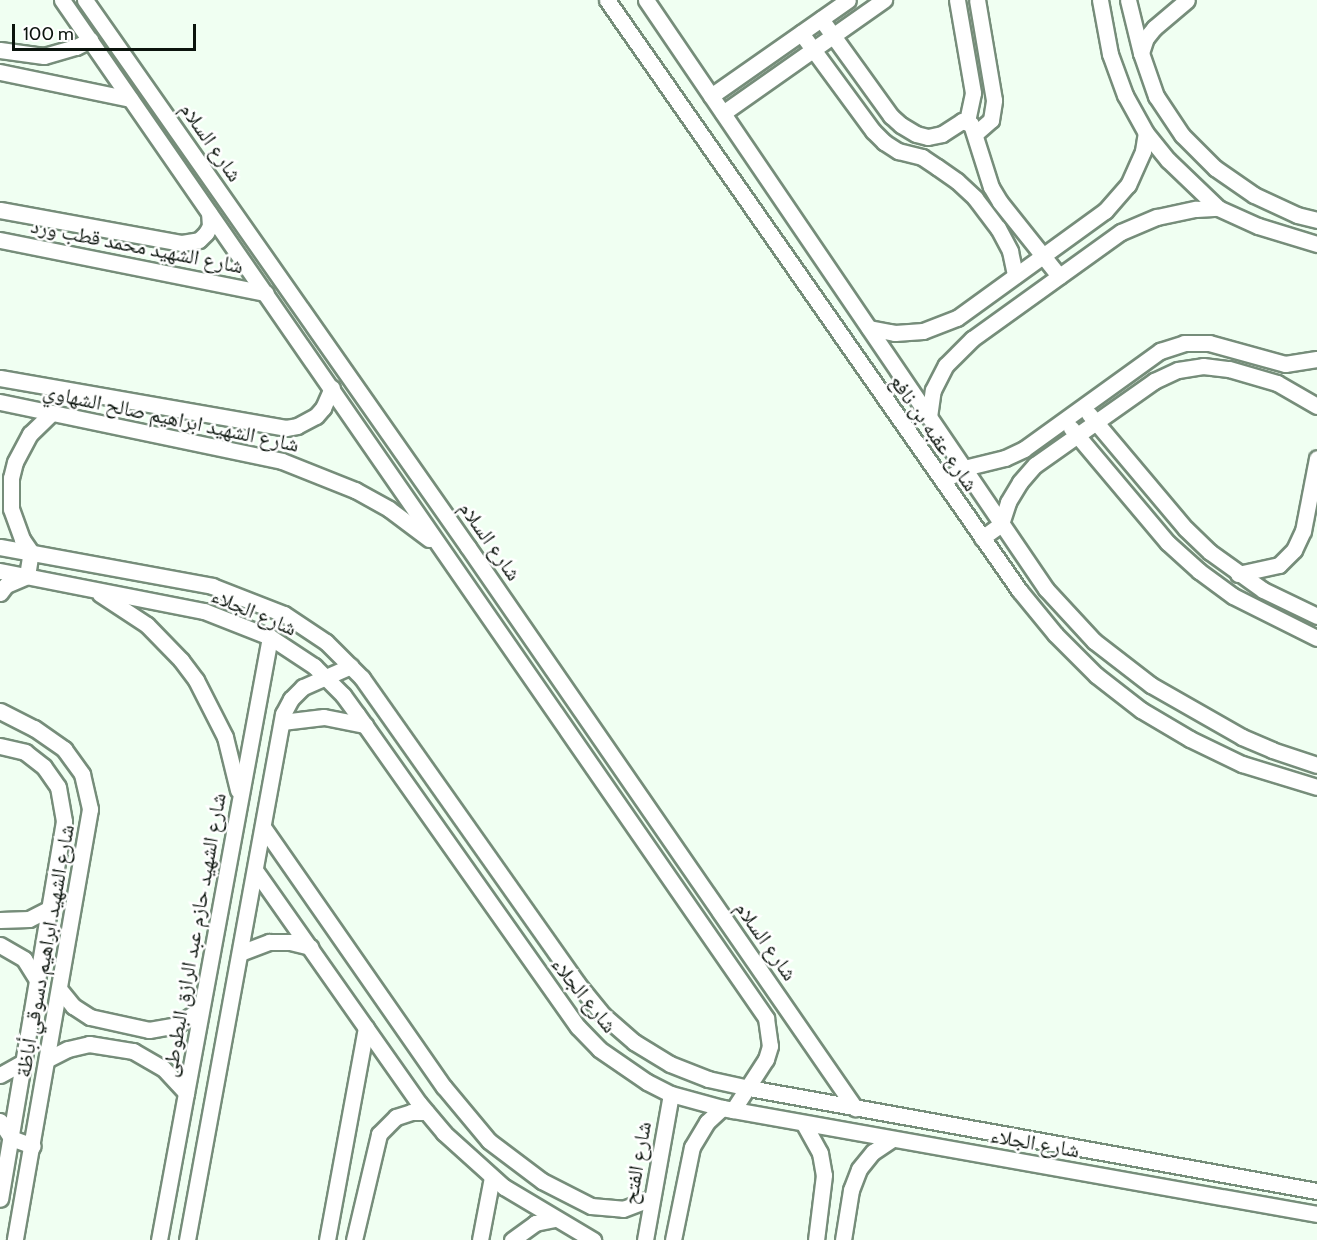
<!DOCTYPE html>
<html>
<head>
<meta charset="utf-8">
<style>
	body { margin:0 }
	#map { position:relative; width:1317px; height:1240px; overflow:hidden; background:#f0fff2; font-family:Cabin,"Noto Naskh Arabic",sans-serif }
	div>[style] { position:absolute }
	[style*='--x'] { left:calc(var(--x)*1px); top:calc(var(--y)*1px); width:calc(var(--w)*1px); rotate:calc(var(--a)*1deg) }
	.roads { filter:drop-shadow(2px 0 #768d7a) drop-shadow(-2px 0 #768d7a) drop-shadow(0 2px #768d7a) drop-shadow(0 -2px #768d7a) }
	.minor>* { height:15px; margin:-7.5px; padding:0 7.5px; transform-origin:7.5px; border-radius:7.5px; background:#fff }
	span { translate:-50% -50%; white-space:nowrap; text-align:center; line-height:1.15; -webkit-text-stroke:5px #fff; paint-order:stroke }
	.street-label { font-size:21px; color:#0b140d }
	.scale { position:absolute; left:12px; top:24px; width:184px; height:27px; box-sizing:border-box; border:3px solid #0b140d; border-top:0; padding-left:8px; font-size:18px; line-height:21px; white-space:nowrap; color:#0b140d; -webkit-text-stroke:4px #fff; paint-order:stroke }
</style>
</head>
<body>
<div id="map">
	<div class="roads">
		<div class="minor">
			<i style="--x:62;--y:0;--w:1238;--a:55.33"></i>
			<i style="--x:766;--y:1018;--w:28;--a:82"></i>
			<i style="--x:770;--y:1046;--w:14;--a:107"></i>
			<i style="--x:766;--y:1059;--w:61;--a:122.9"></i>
			<i style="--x:85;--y:0;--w:668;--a:55"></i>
			<i style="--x:468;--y:547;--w:682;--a:55.4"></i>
			<i style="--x:607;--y:0;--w:720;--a:55.07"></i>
			<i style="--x:1019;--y:590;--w:57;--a:50.7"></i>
			<i style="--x:1055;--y:634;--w:58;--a:45"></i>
			<i style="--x:1096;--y:675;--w:57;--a:37.9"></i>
			<i style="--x:1141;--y:710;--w:57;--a:30.6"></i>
			<i style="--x:1190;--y:739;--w:58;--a:25.7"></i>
			<i style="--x:1242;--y:764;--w:78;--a:17"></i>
			<i style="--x:646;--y:0;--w:712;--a:55.82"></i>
			<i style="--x:1046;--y:589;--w:71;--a:47.3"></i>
			<i style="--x:1094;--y:641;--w:72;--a:37.7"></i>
			<i style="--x:1151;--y:685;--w:105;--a:29.7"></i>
			<i style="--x:1242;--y:737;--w:33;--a:23"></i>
			<i style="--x:1272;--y:750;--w:47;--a:18.4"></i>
			<i style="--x:957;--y:0;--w:94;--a:80.2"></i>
			<i style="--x:973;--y:93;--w:30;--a:102"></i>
			<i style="--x:1100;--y:0;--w:55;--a:79.5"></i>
			<i style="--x:1110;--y:54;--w:44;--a:69.9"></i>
			<i style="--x:1125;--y:95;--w:43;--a:61.1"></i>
			<i style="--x:1146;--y:133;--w:35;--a:51"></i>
			<i style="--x:1168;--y:160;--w:69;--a:43.8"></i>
			<i style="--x:1218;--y:208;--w:44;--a:24.2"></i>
			<i style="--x:1258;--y:226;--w:62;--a:17"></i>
			<i style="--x:1128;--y:0;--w:55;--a:76.2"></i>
			<i style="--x:1141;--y:53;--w:46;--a:70.8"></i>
			<i style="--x:1156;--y:96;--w:47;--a:56.3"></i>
			<i style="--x:1182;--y:135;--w:47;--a:45"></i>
			<i style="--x:1215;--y:168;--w:47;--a:34.7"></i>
			<i style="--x:1254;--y:195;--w:47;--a:24.9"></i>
			<i style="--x:1297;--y:215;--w:21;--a:14"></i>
			<i style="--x:821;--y:19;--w:120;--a:54.2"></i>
			<i style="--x:891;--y:116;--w:13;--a:42"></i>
			<i style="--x:901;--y:125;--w:17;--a:31"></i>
			<i style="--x:916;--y:134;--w:12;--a:14"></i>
			<i style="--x:928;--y:137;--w:14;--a:-12"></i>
			<i style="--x:942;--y:134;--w:24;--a:-33"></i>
			<i style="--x:962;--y:121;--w:9;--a:18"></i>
			<i style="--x:971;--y:124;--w:66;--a:72.4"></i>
			<i style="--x:991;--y:187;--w:17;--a:59"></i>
			<i style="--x:1000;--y:202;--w:95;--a:51.4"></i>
			<i style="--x:801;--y:33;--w:122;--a:53.7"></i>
			<i style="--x:873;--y:131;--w:16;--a:45"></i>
			<i style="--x:884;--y:142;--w:17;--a:33"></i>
			<i style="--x:898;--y:151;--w:25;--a:14"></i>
			<i style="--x:922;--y:157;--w:18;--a:34"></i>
			<i style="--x:937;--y:167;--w:24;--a:35"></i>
			<i style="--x:957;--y:181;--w:25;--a:43"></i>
			<i style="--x:975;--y:198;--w:38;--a:53"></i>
			<i style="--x:998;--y:228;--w:26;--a:62"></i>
			<i style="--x:1010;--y:251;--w:25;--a:78"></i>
			<i style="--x:0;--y:50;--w:44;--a:7.8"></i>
			<i style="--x:44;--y:56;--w:33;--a:-16"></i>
			<i style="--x:76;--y:47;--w:16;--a:-27"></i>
			<i style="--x:1141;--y:53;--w:16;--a:-72"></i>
			<i style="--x:1146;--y:38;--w:13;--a:-51"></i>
			<i style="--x:1154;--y:28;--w:43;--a:-40.3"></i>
			<i style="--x:0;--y:72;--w:133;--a:11.7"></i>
			<i style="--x:711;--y:96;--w:167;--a:-35"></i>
			<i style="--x:723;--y:113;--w:197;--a:-35.1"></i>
			<i style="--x:976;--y:133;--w:20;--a:-41"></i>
			<i style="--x:991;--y:120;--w:20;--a:-81"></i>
			<i style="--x:994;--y:100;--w:101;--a:-99.6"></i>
			<i style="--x:0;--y:210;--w:185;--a:10.3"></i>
			<i style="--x:182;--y:243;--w:17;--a:-10"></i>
			<i style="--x:199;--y:240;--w:10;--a:-45"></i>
			<i style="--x:206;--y:233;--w:8;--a:-60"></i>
			<i style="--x:210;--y:226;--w:13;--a:-94"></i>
			<i style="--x:0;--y:240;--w:271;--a:11.3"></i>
			<i style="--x:869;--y:328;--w:26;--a:11"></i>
			<i style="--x:895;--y:333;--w:28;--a:-4"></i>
			<i style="--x:923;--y:331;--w:36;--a:-21"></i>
			<i style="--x:957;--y:318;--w:183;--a:-35.9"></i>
			<i style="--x:1105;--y:211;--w:35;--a:-49"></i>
			<i style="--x:1128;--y:185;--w:37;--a:-66"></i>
			<i style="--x:1143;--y:151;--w:18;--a:-81"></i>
			<i style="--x:0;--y:378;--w:290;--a:9.9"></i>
			<i style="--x:286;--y:428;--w:11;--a:-10"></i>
			<i style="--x:297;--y:426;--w:21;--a:-28"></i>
			<i style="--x:316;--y:416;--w:11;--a:-49"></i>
			<i style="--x:323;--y:408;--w:22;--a:-66"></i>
			<i style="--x:0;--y:402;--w:288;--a:11.8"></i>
			<i style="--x:282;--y:461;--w:79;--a:21.7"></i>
			<i style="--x:355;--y:490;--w:39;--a:29"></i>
			<i style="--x:389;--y:509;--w:50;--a:36.9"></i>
			<i style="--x:1089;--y:414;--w:150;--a:49.9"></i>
			<i style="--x:1186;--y:529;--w:33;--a:44"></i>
			<i style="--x:1210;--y:552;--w:65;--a:35.6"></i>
			<i style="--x:1263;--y:590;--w:60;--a:25.7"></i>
			<i style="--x:929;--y:417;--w:27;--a:-82"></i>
			<i style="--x:933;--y:390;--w:28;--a:-63"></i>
			<i style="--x:946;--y:365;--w:37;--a:-45"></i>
			<i style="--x:972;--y:339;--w:183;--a:-35.7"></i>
			<i style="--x:1121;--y:232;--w:39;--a:-23"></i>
			<i style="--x:1157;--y:217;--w:40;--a:-12"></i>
			<i style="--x:1196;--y:209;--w:22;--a:-3"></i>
			<i style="--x:1071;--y:428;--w:150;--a:49.9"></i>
			<i style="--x:1168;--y:543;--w:42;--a:42.1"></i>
			<i style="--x:1199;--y:571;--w:42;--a:36.3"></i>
			<i style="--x:1233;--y:596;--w:94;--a:26.6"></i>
			<i style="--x:943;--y:481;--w:25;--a:-32"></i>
			<i style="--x:964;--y:468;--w:42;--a:-13.7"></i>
			<i style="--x:1005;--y:458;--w:21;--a:-25"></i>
			<i style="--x:1024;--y:449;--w:168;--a:-35.8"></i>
			<i style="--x:1160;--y:351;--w:25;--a:-18"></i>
			<i style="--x:1184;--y:343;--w:25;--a:0"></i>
			<i style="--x:1209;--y:343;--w:79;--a:15.4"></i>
			<i style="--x:1285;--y:364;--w:32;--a:-9"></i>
			<i style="--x:982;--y:538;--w:24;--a:-36"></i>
			<i style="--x:1001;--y:524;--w:23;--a:-72"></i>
			<i style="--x:1008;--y:502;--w:23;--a:-59"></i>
			<i style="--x:1020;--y:482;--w:23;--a:-49"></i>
			<i style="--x:1035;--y:465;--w:146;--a:-35.2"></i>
			<i style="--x:1154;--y:381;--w:26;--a:-25"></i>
			<i style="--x:1178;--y:370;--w:25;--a:-9"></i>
			<i style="--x:1203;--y:366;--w:26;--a:7"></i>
			<i style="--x:1229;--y:369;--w:50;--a:16.3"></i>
			<i style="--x:1277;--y:383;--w:46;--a:29.9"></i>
			<i style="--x:0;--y:547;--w:216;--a:10.4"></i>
			<i style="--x:212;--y:586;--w:77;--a:21.3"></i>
			<i style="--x:284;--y:614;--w:50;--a:33.7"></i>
			<i style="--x:326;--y:642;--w:51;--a:45"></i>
			<i style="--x:362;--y:678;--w:373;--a:54.8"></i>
			<i style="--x:577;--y:983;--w:41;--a:50.9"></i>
			<i style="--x:603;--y:1015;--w:41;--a:41.1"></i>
			<i style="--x:634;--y:1042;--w:42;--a:31.4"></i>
			<i style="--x:670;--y:1064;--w:41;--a:21.5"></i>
			<i style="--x:708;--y:1079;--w:42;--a:12.4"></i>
			<i style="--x:749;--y:1088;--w:577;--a:10.28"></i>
			<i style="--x:0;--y:571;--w:208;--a:11.1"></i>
			<i style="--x:204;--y:611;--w:71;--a:21.5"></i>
			<i style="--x:270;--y:637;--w:53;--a:33.4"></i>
			<i style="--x:314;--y:666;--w:41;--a:45"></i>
			<i style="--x:343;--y:695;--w:24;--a:54"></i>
			<i style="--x:357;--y:714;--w:383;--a:54.8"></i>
			<i style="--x:578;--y:1027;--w:30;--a:46"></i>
			<i style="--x:599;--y:1049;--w:58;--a:34.5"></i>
			<i style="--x:647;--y:1082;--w:27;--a:27"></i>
			<i style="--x:671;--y:1094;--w:53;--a:15.4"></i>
			<i style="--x:722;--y:1108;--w:604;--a:10.1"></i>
			<i style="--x:1238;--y:574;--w:42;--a:-12.4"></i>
			<i style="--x:1279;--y:565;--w:21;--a:-45"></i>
			<i style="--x:1294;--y:550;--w:21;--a:-65"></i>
			<i style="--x:1303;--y:531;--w:74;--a:-79.1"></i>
			<i style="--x:0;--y:593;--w:10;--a:-53"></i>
			<i style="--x:6;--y:585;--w:23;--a:-23"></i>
			<i style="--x:27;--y:576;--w:24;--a:-81"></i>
			<i style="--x:31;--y:552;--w:16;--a:-125"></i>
			<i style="--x:22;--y:539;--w:32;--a:-110"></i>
			<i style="--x:11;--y:509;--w:31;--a:-90"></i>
			<i style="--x:11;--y:478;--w:16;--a:-76"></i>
			<i style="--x:15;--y:462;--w:32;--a:-62"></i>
			<i style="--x:30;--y:434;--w:30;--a:-44"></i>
			<i style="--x:100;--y:594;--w:56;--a:33.4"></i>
			<i style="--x:147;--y:625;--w:49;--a:45.8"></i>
			<i style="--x:181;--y:660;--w:25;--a:53"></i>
			<i style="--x:196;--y:680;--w:64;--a:63"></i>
			<i style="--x:225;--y:737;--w:55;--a:76.2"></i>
			<i style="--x:0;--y:711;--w:38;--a:27"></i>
			<i style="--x:34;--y:728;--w:37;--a:35"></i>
			<i style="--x:64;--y:749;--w:31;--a:54"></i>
			<i style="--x:82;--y:774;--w:36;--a:77"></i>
			<i style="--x:90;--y:809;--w:437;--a:99.9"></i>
			<i style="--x:282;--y:722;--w:42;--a:-6.8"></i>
			<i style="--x:324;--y:717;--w:42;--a:11"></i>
			<i style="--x:0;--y:746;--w:26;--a:13"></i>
			<i style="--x:25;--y:752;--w:24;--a:38"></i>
			<i style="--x:44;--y:767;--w:24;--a:55"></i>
			<i style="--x:58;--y:787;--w:35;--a:80"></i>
			<i style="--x:64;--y:821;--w:383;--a:99.6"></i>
			<i style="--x:263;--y:827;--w:317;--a:55.2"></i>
			<i style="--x:444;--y:1087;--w:70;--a:50.2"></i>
			<i style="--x:489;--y:1141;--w:66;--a:37"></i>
			<i style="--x:542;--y:1181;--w:55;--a:27"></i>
			<i style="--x:591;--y:1206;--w:32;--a:5"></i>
			<i style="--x:623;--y:1209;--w:31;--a:-21"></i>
			<i style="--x:255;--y:870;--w:285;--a:54.9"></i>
			<i style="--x:419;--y:1103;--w:39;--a:50"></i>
			<i style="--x:444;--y:1133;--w:81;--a:42"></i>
			<i style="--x:504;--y:1187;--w:104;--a:30.8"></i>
			<i style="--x:0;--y:920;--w:29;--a:-2"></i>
			<i style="--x:29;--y:919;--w:22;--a:-27"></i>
			<i style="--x:0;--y:945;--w:28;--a:30"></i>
			<i style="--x:24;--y:959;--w:25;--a:58"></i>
			<i style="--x:240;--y:953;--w:31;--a:-21"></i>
			<i style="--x:269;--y:942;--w:21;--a:0"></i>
			<i style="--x:290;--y:942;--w:21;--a:14"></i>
			<i style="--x:60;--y:990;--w:21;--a:51"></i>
			<i style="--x:73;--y:1006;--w:20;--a:33"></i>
			<i style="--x:90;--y:1017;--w:60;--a:12.4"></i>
			<i style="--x:149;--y:1030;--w:28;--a:-10"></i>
			<i style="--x:177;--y:1025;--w:29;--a:-34"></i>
			<i style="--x:48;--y:1059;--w:22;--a:-27"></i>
			<i style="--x:68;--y:1049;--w:22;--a:-13"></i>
			<i style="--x:89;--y:1044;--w:45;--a:9"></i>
			<i style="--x:133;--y:1051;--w:34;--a:30"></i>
			<i style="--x:163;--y:1068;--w:34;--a:47"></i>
			<i style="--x:0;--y:1075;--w:26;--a:-29"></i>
			<i style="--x:0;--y:1121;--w:20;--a:57"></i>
			<i style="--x:11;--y:1138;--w:23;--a:20"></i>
			<i style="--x:804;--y:1124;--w:33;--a:61"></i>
			<i style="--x:820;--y:1153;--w:22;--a:80"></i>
			<i style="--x:824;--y:1175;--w:65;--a:97"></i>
			<i style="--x:159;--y:1240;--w:613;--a:-79.57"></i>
			<i style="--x:187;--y:1240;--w:535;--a:-79.66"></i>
			<i style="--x:283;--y:714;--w:17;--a:-62"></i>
			<i style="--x:291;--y:699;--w:17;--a:-45"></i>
			<i style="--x:303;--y:687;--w:52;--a:-23.6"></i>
			<i style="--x:327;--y:1240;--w:216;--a:-79.6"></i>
			<i style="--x:354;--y:1240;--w:109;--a:-76.7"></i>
			<i style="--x:379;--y:1134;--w:24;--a:-45"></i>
			<i style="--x:396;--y:1117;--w:16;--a:-18"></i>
			<i style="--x:411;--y:1112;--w:15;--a:0"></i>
			<i style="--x:480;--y:1240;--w:64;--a:-79.2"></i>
			<i style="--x:512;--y:1240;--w:29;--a:-36"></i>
			<i style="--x:535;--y:1223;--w:19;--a:-12"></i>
			<i style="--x:645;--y:1240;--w:148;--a:-79.9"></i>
			<i style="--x:673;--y:1240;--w:95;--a:-78.5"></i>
			<i style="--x:692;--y:1147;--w:29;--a:-59"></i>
			<i style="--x:707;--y:1122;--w:21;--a:-43"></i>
			<i style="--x:843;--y:1240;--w:51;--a:-80.9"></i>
			<i style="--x:851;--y:1190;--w:22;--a:-69"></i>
			<i style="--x:859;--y:1169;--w:22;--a:-51"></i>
			<i style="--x:873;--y:1152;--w:22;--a:-34"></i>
		</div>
	</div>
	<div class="street-label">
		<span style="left:211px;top:142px;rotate:55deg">شارع السلام</span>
		<span style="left:137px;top:246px;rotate:11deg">شارع الشهيد محمد قطب ورد</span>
		<span style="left:171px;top:418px;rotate:12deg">شارع الشهيد ابراهيم صالح الشهاوي</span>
		<span style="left:934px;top:433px;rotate:55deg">شارع عقبه بن نافع</span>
		<span style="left:490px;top:541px;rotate:55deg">شارع السلام</span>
		<span style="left:254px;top:612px;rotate:23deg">شارع الجلاء</span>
		<span style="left:194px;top:935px;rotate:-80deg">شارع الشهيد حازم عبد الرازق البطوطى</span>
		<span style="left:766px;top:941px;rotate:55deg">شارع السلام</span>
		<span style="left:45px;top:951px;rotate:-80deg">شارع الشهيد ابراهيم دسوقي أباظة</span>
		<span style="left:584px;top:995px;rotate:51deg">شارع الجلاء</span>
		<span style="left:1035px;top:1143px;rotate:10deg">شارع الجلاء</span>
		<span style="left:637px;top:1163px;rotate:-80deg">شارع الفتح</span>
	</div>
	<div class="scale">100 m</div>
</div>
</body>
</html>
